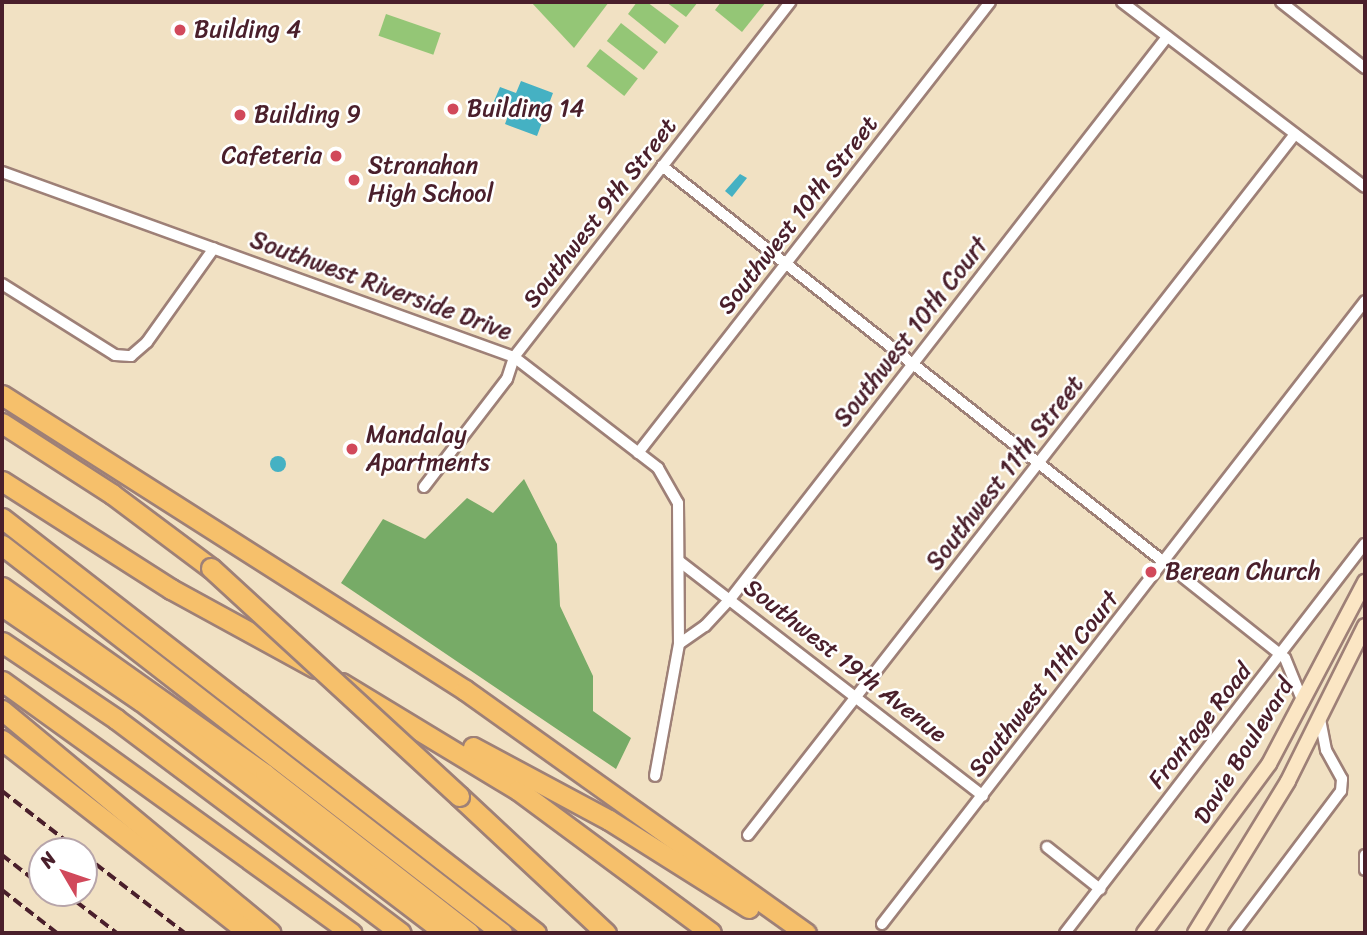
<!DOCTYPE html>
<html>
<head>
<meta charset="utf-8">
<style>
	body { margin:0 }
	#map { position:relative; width:1367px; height:935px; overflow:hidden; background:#f1e1c3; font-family:Sriracha,sans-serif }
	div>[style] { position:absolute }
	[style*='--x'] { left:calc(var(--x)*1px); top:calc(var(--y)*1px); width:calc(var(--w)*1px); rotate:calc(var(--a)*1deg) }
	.green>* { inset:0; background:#94c676; transform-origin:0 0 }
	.forest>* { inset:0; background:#77ab67 }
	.water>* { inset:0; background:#45b1c3 }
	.round { border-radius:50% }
	.roads { filter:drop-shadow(2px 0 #9e8077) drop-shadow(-2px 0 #9e8077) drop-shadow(0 2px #9e8077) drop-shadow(0 -2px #9e8077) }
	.minor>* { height:10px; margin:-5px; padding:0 5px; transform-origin:5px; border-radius:5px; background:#fff }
	.secondary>* { height:14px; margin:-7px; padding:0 7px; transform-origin:7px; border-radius:7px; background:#fbe6c4 }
	.motorway>* { height:19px; margin:-9.5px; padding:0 9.5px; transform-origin:9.5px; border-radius:9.5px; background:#f6c06b }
	.rail>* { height:3.5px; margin-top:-1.75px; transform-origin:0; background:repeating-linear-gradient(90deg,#4a1f2b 0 10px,transparent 0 15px) }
	.bridges { filter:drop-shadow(2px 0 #9e8077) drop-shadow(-2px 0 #9e8077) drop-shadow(0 2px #9e8077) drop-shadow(0 -2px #9e8077) }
	.motorway-bridge>* { height:19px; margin:-9.5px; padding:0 9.5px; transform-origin:9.5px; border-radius:9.5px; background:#f6c06b }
	.dots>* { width:19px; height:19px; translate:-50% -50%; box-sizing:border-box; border:4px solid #fff; border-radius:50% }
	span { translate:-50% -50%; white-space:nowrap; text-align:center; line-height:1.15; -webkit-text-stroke:5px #fff; paint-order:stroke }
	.poi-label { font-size:24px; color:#4a1f2b }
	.left { translate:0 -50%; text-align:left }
	.right { translate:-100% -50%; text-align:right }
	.street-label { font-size:24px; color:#4a1f2b }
	.frame { position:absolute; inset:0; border:4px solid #4a1f2b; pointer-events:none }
	.north { position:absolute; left:28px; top:837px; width:70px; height:70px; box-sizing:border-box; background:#fff; border:2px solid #b7a5aa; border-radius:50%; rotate:309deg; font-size:19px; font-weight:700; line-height:28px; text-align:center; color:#4a1f2b }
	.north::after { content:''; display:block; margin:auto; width:24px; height:32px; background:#d1495b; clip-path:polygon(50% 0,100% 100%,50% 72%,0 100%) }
</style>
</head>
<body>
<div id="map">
	<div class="green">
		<i style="clip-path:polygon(531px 2px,609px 2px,574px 48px)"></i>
		<i style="clip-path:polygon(637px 2px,647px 2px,679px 26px,665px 44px,628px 14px)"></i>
		<i style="clip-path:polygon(666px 2px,698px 2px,686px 17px)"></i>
		<i style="clip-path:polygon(721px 2px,766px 2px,742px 32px,715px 10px)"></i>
		<i style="left:386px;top:14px;width:58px;height:23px;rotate:19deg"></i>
		<i style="left:621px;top:23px;width:47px;height:23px;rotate:38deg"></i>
		<i style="left:600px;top:49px;width:48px;height:22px;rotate:38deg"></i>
	</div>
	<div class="forest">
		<i style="clip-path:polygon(524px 479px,557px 544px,560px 606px,593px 676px,593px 711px,631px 738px,616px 769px,341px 583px,383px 519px,425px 539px,467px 498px,493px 513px)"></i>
	</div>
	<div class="water">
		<i style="clip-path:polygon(521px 81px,553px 93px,537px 136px,505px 124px,509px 113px,492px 106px,500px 87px,516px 93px)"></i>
		<i style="clip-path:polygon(740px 174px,747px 178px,732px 197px,725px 191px)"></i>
		<i class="round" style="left:270px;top:456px;width:16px;height:16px"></i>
	</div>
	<div class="roads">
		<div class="minor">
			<i style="--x:1122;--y:2;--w:305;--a:37.3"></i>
			<i style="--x:1281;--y:2;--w:107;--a:38.2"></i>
			<i style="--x:662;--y:166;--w:641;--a:38.28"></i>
			<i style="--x:2;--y:172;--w:544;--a:19.87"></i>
			<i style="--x:514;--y:357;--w:182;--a:37.6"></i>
			<i style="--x:658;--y:468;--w:40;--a:60.3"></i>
			<i style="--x:678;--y:503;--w:141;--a:89.6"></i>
			<i style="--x:679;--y:644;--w:134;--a:100.3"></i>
			<i style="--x:2;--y:284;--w:133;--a:32.1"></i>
			<i style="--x:115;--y:355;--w:16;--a:4"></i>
			<i style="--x:131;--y:356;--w:21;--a:-41"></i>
			<i style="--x:147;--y:342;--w:115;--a:-54.5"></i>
			<i style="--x:638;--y:453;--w:572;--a:-52.03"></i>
			<i style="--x:424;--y:487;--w:136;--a:-52.5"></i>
			<i style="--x:507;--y:379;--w:23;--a:-72"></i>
			<i style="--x:514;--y:357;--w:450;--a:-52.1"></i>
			<i style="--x:679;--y:561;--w:384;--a:37.7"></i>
			<i style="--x:1183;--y:577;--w:130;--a:38.5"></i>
			<i style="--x:1285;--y:658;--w:48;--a:67.8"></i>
			<i style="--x:679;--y:644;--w:32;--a:-35"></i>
			<i style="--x:705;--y:626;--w:38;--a:-47"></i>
			<i style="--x:731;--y:598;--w:711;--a:-52.15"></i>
			<i style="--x:748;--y:835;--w:889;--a:-52.03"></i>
			<i style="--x:1047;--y:847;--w:68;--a:38.4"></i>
			<i style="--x:1365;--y:855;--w:15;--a:90"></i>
			<i style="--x:882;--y:924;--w:788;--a:-52.21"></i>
			<i style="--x:1065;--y:933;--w:491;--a:-52.4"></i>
			<i style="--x:1234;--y:933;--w:178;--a:-53"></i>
			<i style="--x:1341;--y:791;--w:12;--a:-85"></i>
			<i style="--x:1342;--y:779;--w:33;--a:-119"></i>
			<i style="--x:1326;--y:750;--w:32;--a:-101"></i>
		</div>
		<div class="secondary">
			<i style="--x:1144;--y:933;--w:210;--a:-53.5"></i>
			<i style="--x:1269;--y:764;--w:206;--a:-62.2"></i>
			<i style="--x:1195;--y:933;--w:178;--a:-58.5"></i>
			<i style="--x:1288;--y:781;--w:173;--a:-63.6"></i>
		</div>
		<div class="motorway">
			<i style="--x:2;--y:395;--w:549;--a:32.5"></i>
			<i style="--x:465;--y:690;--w:419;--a:35.5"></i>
			<i style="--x:2;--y:423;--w:131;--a:32.8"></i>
			<i style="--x:112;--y:494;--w:124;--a:36.8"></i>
			<i style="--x:2;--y:481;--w:201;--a:32.6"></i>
			<i style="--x:171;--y:589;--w:164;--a:28.7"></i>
			<i style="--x:2;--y:518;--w:676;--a:37.85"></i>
			<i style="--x:2;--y:545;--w:633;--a:37.81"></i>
			<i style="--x:2;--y:587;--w:323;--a:35.4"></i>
			<i style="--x:265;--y:774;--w:259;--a:37.9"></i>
			<i style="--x:2;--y:606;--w:168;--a:34.4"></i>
			<i style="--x:141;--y:701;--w:383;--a:37.3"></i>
			<i style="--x:2;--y:642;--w:138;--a:34"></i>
			<i style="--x:116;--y:719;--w:356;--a:36.9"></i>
			<i style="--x:2;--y:681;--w:431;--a:35.8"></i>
			<i style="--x:341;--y:683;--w:207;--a:31.2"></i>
			<i style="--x:518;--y:790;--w:240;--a:36.5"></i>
			<i style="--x:2;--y:710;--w:349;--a:39.7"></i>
			<i style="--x:2;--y:740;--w:313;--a:38"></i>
			<i style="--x:473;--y:747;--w:154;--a:28.2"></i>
			<i style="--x:609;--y:820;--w:165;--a:32.2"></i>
			<i style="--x:459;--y:796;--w:201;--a:43"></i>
		</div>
	</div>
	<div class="rail">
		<i style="--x:2;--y:791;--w:98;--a:37.9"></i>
		<i style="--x:2;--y:855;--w:51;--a:37.8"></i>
		<i style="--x:84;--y:855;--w:128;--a:37.7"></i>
		<i style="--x:2;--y:890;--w:70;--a:38"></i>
		<i style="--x:65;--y:893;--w:66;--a:37.6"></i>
	</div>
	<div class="bridges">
		<div class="motorway-bridge">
			<i style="--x:211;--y:568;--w:337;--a:42.6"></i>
		</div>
	</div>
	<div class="dots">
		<i style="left:180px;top:30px;background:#d1495b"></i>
		<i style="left:453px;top:109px;background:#d1495b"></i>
		<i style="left:240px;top:115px;background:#d1495b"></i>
		<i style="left:336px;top:156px;background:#d1495b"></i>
		<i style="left:354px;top:180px;background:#d1495b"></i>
		<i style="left:352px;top:449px;background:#d1495b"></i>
		<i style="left:1151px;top:572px;background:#d1495b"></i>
	</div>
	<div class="poi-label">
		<span class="left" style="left:194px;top:30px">Building 4</span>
		<span class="left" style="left:467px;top:109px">Building 14</span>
		<span class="left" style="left:254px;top:115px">Building 9</span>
		<span class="right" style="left:322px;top:156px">Cafeteria</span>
		<span class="left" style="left:368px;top:180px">Stranahan<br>High School</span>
		<span class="left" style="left:366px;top:449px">Mandalay<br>Apartments</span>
		<span class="left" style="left:1165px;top:572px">Berean Church</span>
	</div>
	<div class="street-label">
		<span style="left:600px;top:213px;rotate:-52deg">Southwest 9th Street</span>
		<span style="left:798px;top:215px;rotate:-52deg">Southwest 10th Street</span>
		<span style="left:381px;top:286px;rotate:20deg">Southwest Riverside Drive</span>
		<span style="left:911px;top:332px;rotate:-52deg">Southwest 10th Court</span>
		<span style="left:1005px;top:473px;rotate:-52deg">Southwest 11th Street</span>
		<span style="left:845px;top:661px;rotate:38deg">Southwest 19th Avenue</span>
		<span style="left:1044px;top:684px;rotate:-52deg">Southwest 11th Court</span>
		<span style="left:1200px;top:726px;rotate:-52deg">Frontage Road</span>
		<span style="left:1244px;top:751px;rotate:-58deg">Davie Boulevard</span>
	</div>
	<div class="frame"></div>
	<div class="north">N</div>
</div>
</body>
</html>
